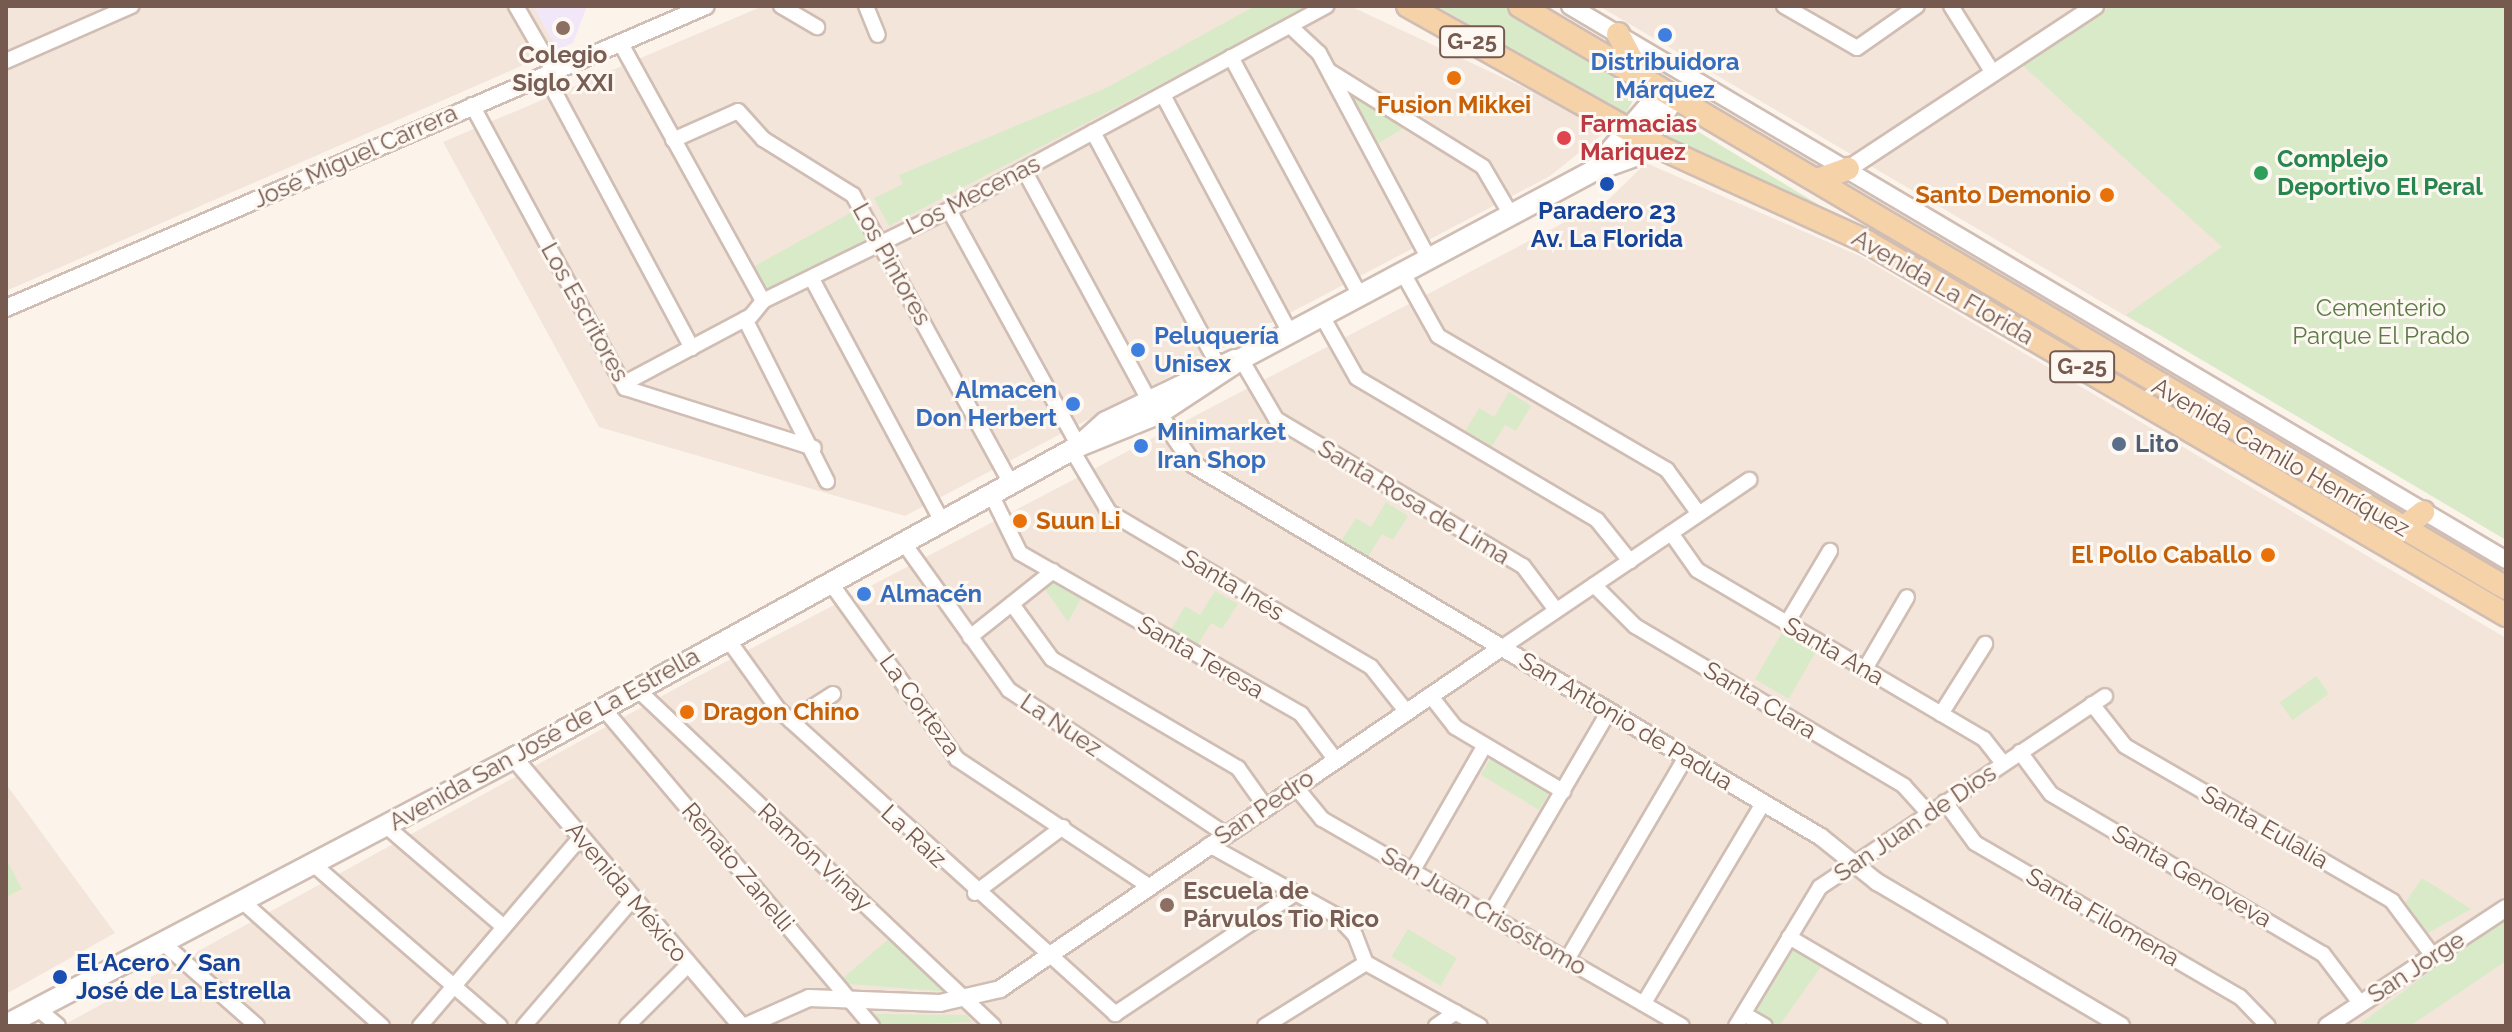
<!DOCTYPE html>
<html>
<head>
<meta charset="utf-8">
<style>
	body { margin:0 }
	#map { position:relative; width:2512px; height:1032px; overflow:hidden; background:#fcf4eb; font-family:Raleway,sans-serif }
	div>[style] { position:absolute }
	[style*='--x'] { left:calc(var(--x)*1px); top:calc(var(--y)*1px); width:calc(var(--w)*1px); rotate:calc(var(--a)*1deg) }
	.residential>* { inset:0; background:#f3e5da }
	.education>* { inset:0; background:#f1e7f9 }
	.green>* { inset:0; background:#d9eac9; transform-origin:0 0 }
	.roads { filter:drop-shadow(2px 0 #d0bdb3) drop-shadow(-2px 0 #d0bdb3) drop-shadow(0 2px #d0bdb3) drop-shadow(0 -2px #d0bdb3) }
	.minor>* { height:14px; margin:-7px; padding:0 7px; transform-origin:7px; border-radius:7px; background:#fff }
	.tertiary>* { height:16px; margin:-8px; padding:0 8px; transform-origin:8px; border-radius:8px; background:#fff }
	.secondary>* { height:20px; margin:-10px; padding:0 10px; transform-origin:10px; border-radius:10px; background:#fff }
	.primary>* { height:22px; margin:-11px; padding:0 11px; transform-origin:11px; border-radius:11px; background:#f6d2a8 }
	.dots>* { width:22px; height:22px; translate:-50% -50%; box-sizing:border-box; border:4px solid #fef8f2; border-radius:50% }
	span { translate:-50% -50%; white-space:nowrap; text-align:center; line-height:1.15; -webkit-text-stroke:6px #fef8f2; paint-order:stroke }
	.shield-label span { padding:2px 6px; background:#fef8f2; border:2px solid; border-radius:6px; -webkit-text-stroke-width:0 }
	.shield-label { font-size:22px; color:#76594f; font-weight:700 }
	.education-label { font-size:24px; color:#785e54; font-weight:700 }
	.left { translate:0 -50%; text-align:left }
	.shop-label { font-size:24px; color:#366cbe; font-weight:700 }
	.right { translate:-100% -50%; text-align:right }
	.food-label { font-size:24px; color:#c56008; font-weight:700 }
	.health-label { font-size:24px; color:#be3a42; font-weight:700 }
	.street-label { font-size:24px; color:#76594f }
	.leisure-label { font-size:24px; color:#27864d; font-weight:700 }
	.transit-label { font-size:24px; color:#164399; font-weight:700 }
	.park-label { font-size:24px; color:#5b7b47 }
	.service-label { font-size:24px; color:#4e5e75; font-weight:700 }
	.frame { position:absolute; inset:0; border:8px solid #76594f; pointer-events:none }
</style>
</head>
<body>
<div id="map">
	<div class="residential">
		<i style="clip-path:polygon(6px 6px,533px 6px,558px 50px,6px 291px)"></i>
		<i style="clip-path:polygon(763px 6px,1350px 6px,1610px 128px,1550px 176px,905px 516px,599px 427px,443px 142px)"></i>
		<i style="clip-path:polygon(1599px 6px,2506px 6px,2146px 328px)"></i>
		<i style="clip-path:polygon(1646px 163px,1860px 256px,2506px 638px,2506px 1026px,62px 1026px,693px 679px,1609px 199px)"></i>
		<i style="clip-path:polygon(6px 784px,115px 933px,6px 994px)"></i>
	</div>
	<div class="education">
		<i style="clip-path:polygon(533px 6px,587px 6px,573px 43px,558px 50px)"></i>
	</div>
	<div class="green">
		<i style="clip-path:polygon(1255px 6px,1310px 6px,889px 226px,874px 198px,903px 184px,899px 175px,1106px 88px)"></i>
		<i style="clip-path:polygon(1437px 6px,1505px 6px,1641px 86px,1624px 117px)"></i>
		<i style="clip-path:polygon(2111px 6px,2506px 6px,2506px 540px,2126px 315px,2222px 247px,2020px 63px)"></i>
		<i style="clip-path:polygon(1348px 90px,1404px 128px,1377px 144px)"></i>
		<i style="clip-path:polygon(1674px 117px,1824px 208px,1662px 135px)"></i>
		<i style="left:854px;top:211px;width:31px;height:117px;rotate:61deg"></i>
		<i style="clip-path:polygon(1509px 392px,1531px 406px,1516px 431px,1505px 425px,1489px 451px,1463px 435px,1479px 408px,1494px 417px)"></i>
		<i style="clip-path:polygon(1386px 502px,1408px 516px,1393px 540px,1382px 534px,1366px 560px,1339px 544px,1356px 518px,1371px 527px)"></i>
		<i style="clip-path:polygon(1056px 577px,1083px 595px,1068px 622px,1044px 588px)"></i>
		<i style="clip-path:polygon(1215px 591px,1238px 604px,1222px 629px,1211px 623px,1195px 649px,1169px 633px,1185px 606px,1200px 615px)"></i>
		<i style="left:1784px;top:629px;width:39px;height:58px;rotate:30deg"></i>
		<i style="left:2316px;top:676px;width:22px;height:45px;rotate:54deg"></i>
		<i style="left:1492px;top:756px;width:68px;height:22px;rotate:31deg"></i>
		<i style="clip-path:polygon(6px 859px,22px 889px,6px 897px)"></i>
		<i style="clip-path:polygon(2422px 878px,2471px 909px,2428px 933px,2405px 903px)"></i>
		<i style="clip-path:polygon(2506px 915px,2506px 961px,2410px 1026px,2357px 1026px)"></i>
		<i style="left:1408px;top:929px;width:57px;height:32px;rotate:31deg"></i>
		<i style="clip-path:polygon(891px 937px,952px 992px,848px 984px,843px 978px)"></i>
		<i style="clip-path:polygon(1795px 947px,1823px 964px,1779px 1026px,1756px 1012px)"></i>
		<i style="clip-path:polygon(869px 1014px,966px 1015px,972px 1022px,879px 1026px)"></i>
	</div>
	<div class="roads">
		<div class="minor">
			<i style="--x:516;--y:6;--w:74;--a:60"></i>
			<i style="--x:781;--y:6;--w:42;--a:30.3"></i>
			<i style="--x:866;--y:6;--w:31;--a:68"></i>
			<i style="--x:1784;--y:6;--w:84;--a:29.9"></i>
			<i style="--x:1857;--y:48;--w:73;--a:-35"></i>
			<i style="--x:1951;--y:6;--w:79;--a:57.9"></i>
			<i style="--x:1290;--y:26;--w:40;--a:43"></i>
			<i style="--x:1319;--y:53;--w:234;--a:61.9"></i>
			<i style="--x:620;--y:42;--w:296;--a:61.1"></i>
			<i style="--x:1231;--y:57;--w:272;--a:61.6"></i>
			<i style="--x:6;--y:61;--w:137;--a:-23.7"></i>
			<i style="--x:1329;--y:71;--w:181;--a:31.9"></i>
			<i style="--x:1483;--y:167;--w:56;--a:59.7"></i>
			<i style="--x:545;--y:74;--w:311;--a:61.8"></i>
			<i style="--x:1163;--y:95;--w:270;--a:61.9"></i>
			<i style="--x:472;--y:105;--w:322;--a:61.6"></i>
			<i style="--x:625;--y:388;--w:198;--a:17.6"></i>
			<i style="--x:1093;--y:132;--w:264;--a:61.8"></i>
			<i style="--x:673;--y:140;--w:71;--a:-24"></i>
			<i style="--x:738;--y:111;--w:38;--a:48"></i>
			<i style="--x:763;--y:139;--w:106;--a:31.9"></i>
			<i style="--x:853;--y:195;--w:328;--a:61.3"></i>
			<i style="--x:1024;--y:170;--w:262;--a:61.5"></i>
			<i style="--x:949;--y:210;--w:269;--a:61.2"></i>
			<i style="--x:1403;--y:273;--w:72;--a:60.9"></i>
			<i style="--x:1438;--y:336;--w:265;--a:30.3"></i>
			<i style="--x:1667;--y:470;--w:54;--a:54"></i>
			<i style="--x:812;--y:279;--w:275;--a:61.8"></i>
			<i style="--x:1322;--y:316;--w:71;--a:60.6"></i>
			<i style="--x:1357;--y:378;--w:279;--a:30.6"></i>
			<i style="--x:1597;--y:520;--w:53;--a:51.2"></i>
			<i style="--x:745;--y:319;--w:182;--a:63.2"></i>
			<i style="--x:1241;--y:359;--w:69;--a:59.7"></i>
			<i style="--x:1276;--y:419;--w:287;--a:30.8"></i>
			<i style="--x:1523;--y:566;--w:55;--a:53.1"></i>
			<i style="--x:623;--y:384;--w:145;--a:-28"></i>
			<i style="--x:751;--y:316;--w:19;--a:-51"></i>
			<i style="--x:763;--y:301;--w:207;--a:-26.1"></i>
			<i style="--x:949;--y:210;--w:429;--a:-28.4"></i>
			<i style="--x:1072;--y:450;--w:72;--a:59.2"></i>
			<i style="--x:1109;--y:512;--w:304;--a:30.6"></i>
			<i style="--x:1371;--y:667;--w:56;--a:51.5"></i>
			<i style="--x:991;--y:494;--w:66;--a:63.8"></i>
			<i style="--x:1020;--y:553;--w:324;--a:29.8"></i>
			<i style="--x:1301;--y:714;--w:56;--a:52.9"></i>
			<i style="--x:1671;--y:533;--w:45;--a:54.9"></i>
			<i style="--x:1697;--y:570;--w:333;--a:30.5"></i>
			<i style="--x:1984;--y:739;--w:31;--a:52"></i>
			<i style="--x:903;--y:542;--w:182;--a:54.4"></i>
			<i style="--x:1009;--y:690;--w:260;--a:33.7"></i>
			<i style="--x:830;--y:582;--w:218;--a:54.3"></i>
			<i style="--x:957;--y:759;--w:230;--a:33.5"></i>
			<i style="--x:1594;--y:585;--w:58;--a:45"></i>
			<i style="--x:1635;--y:626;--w:313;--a:30.7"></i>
			<i style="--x:1904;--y:786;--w:36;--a:48"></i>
			<i style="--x:1012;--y:604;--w:68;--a:54"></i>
			<i style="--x:1052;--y:659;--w:216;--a:30.4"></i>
			<i style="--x:1238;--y:768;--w:47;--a:54.6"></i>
			<i style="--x:1787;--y:623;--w:84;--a:-59.2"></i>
			<i style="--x:970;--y:637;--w:106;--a:-38.5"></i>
			<i style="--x:727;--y:638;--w:87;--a:54.3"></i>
			<i style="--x:778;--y:709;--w:455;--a:42.1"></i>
			<i style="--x:1115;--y:1014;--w:218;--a:-33.8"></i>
			<i style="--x:1501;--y:648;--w:300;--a:-34.1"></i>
			<i style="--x:1865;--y:669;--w:83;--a:-59.7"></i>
			<i style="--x:637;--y:689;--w:490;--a:43.4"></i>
			<i style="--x:1430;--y:695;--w:41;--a:52"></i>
			<i style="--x:1455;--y:727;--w:126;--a:30.7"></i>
			<i style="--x:2092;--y:704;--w:53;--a:51.8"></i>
			<i style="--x:2125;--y:746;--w:309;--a:30.1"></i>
			<i style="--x:2392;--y:901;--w:69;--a:53.3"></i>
			<i style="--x:603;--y:708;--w:417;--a:49.8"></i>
			<i style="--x:1941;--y:714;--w:83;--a:-57.8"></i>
			<i style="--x:791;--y:721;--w:50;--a:-32.7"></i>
			<i style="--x:2020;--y:752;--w:52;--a:53.6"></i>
			<i style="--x:2051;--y:794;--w:316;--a:30.5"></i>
			<i style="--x:2323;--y:954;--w:63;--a:52.8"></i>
			<i style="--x:1295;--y:786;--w:43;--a:50.7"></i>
			<i style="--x:1322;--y:819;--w:415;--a:29.9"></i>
			<i style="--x:1945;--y:802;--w:51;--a:53.8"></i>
			<i style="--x:1975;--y:843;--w:306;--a:30.2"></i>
			<i style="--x:2240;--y:997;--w:40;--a:46"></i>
			<i style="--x:386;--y:826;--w:155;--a:40.6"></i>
			<i style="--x:1209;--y:845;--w:146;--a:29"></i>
			<i style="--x:1337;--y:916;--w:26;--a:47"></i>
			<i style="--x:1355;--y:935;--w:30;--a:69"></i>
			<i style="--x:313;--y:864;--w:247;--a:40.9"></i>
			<i style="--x:1413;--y:870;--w:144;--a:-60.1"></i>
			<i style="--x:975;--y:893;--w:110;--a:-36.9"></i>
			<i style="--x:242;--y:901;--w:188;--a:41.8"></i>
			<i style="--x:1491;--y:913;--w:234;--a:-59.7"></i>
			<i style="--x:1789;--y:937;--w:175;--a:30.5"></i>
			<i style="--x:163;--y:943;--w:125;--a:41.4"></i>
			<i style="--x:1568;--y:958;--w:233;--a:-59.6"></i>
			<i style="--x:1366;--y:963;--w:130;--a:28.9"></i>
			<i style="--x:1644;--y:1003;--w:233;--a:-59.2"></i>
			<i style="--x:38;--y:1009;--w:26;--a:40"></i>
			<i style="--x:1744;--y:1014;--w:24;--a:30"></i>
			<i style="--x:420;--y:1026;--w:248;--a:-49.6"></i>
			<i style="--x:524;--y:1026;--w:167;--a:-49.4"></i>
			<i style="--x:627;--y:1026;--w:88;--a:-45"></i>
			<i style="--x:1265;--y:1026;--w:119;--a:-32"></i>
			<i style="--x:1436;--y:1026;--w:24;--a:-35"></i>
			<i style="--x:1736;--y:1026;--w:162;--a:-58.9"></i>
			<i style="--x:1820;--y:887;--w:343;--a:-33.8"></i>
		</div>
		<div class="tertiary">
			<i style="--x:1570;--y:6;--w:1088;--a:30.62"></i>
			<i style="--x:1848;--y:169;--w:296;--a:-33.4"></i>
			<i style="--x:6;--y:308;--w:762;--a:-23.34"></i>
			<i style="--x:1152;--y:404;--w:74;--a:55.5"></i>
			<i style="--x:1194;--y:465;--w:729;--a:30.68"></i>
			<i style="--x:1821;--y:837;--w:72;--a:38.8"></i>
			<i style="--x:1877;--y:882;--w:283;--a:30.5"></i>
			<i style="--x:514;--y:758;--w:351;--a:49.7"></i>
			<i style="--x:746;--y:1026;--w:69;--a:-24"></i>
			<i style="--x:809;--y:998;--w:131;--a:2.2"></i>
			<i style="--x:940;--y:1003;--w:62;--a:-13.1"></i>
			<i style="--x:1000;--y:989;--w:606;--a:-34.24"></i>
			<i style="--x:2327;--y:1026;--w:214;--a:-33.4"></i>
		</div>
		<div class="secondary">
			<i style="--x:1593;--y:171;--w:45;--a:-19.7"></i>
			<i style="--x:1635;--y:156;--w:71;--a:-55.9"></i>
			<i style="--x:1079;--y:446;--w:36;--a:-42"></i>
			<i style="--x:1106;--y:422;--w:143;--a:-25.7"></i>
			<i style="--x:6;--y:1025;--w:574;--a:-27.73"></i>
			<i style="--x:514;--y:758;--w:645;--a:-28.91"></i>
			<i style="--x:1079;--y:446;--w:85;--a:-22.1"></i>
			<i style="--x:1158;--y:414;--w:100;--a:-33.5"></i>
			<i style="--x:1241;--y:359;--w:399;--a:-28.1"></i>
			<i style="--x:1593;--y:171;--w:107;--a:-49.2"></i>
		</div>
		<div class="primary">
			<i style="--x:1408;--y:6;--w:288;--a:29.3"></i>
			<i style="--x:1659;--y:147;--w:229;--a:24.5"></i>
			<i style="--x:1867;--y:242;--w:740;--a:30.27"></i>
			<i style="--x:1520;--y:6;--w:1145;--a:30.55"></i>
			<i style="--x:1618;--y:34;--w:49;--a:61.9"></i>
			<i style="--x:1817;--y:180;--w:33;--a:-20"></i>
			<i style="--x:2394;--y:535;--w:37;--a:-38"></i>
		</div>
	</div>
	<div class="dots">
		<i style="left:563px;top:28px;background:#8d6e63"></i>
		<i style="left:1665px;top:35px;background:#3f7fe0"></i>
		<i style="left:1454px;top:78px;background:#e8710a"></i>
		<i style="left:1564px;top:138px;background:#e0444e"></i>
		<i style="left:2261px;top:173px;background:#2e9e5b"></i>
		<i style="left:1607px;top:184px;background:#1a4fb4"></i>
		<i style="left:2107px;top:195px;background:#e8710a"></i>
		<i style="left:1138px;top:350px;background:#3f7fe0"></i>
		<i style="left:1073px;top:404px;background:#3f7fe0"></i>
		<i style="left:2119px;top:444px;background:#5c6f8a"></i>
		<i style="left:1141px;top:446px;background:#3f7fe0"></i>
		<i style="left:1020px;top:521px;background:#e8710a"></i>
		<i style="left:2268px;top:555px;background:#e8710a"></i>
		<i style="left:864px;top:594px;background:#3f7fe0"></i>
		<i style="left:687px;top:712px;background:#e8710a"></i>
		<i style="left:1167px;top:905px;background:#8d6e63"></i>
		<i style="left:60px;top:977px;background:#1a4fb4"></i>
	</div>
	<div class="shield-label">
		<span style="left:1472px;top:42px">G-25</span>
		<span style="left:2082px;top:367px">G-25</span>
	</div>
	<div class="education-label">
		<span style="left:563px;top:69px">Colegio<br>Siglo XXI</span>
		<span class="left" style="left:1183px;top:905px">Escuela de<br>Párvulos Tio Rico</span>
	</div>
	<div class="shop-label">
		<span style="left:1665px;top:76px">Distribuidora<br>Márquez</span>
		<span class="left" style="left:1154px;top:350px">Peluquería<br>Unisex</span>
		<span class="right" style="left:1057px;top:404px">Almacen<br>Don Herbert</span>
		<span class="left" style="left:1157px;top:446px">Minimarket<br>Iran Shop</span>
		<span class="left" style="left:880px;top:594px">Almacén</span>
	</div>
	<div class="food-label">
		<span style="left:1454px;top:105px">Fusion Mikkei</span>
		<span class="right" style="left:2091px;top:195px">Santo Demonio</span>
		<span class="left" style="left:1036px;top:521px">Suun Li</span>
		<span class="right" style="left:2252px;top:555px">El Pollo Caballo</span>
		<span class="left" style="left:703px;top:712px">Dragon Chino</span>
	</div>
	<div class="health-label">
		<span class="left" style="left:1580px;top:138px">Farmacias<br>Mariquez</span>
	</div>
	<div class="street-label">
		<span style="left:355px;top:156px;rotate:-24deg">José Miguel Carrera</span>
		<span style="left:973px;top:195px;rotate:-27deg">Los Mecenas</span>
		<span style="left:892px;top:264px;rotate:61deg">Los Pintores</span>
		<span style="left:1943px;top:287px;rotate:30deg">Avenida La Florida</span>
		<span style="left:585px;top:312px;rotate:61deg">Los Escritores</span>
		<span style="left:2281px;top:457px;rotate:30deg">Avenida Camilo Henríquez</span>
		<span style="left:1414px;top:502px;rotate:31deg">Santa Rosa de Lima</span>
		<span style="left:1233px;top:585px;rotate:31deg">Santa Inés</span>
		<span style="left:1834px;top:651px;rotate:30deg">Santa Ana</span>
		<span style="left:1201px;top:657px;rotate:30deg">Santa Teresa</span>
		<span style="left:1760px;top:700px;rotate:31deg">Santa Clara</span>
		<span style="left:920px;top:705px;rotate:54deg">La Corteza</span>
		<span style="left:1626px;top:721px;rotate:31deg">San Antonio de Padua</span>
		<span style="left:1061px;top:725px;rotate:34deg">La Nuez</span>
		<span style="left:544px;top:739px;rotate:-29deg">Avenida San José de La Estrella</span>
		<span style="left:1264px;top:807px;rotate:-34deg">San Pedro</span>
		<span style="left:1915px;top:823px;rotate:-34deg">San Juan de Dios</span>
		<span style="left:2265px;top:827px;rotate:30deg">Santa Eulalia</span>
		<span style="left:914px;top:836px;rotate:43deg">La Raíz</span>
		<span style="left:815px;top:857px;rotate:43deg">Ramón Vinay</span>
		<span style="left:738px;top:867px;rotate:50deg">Renato Zanelli</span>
		<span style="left:2192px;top:876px;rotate:30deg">Santa Genoveva</span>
		<span style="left:627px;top:892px;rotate:50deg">Avenida México</span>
		<span style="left:1484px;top:911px;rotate:30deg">San Juan Crisóstomo</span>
		<span style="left:2103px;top:917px;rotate:30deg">Santa Filomena</span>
		<span style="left:2416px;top:967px;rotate:-33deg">San Jorge</span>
	</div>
	<div class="leisure-label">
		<span class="left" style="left:2277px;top:173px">Complejo<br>Deportivo El Peral</span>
	</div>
	<div class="transit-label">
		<span style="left:1607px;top:225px">Paradero 23<br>Av. La Florida</span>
		<span class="left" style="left:76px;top:977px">El Acero / San<br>José de La Estrella</span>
	</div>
	<div class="park-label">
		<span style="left:2381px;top:322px">Cementerio<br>Parque El Prado</span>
	</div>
	<div class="service-label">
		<span class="left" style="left:2135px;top:444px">Lito</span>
	</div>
	<div class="frame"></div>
</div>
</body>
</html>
